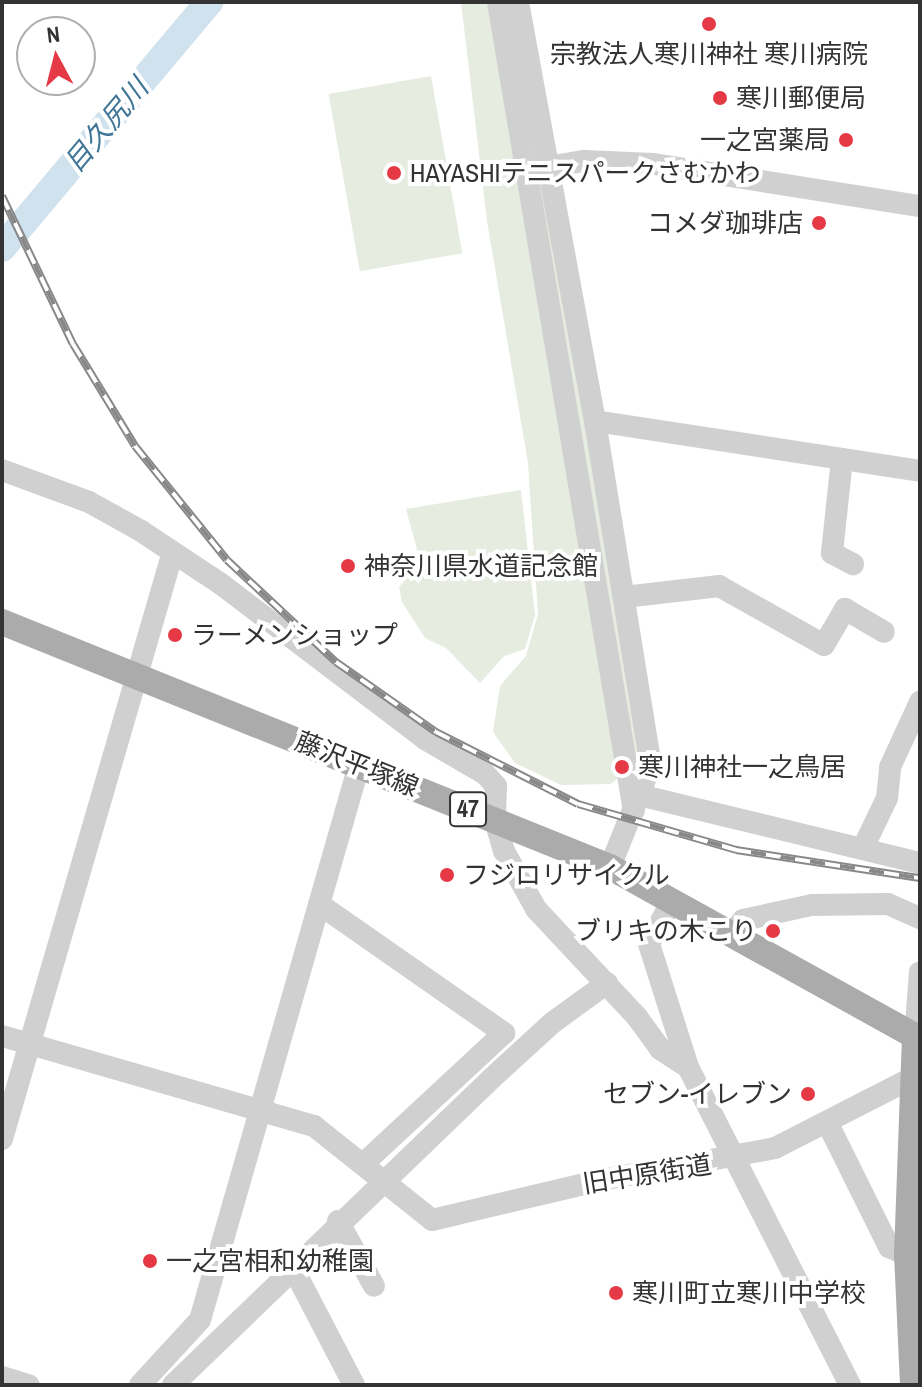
<!DOCTYPE html>
<html>
<head>
<meta charset="utf-8">
<style>
	body { margin:0 }
	#map { position:relative; width:922px; height:1387px; overflow:hidden; background:#fff; font-family:"Archivo Narrow","Noto Sans JP",sans-serif }
	div>[style] { position:absolute }
	[style*='--x'] { left:calc(var(--x)*1px); top:calc(var(--y)*1px); width:calc(var(--w)*1px); rotate:calc(var(--a)*1deg) }
	.green>* { inset:0; background:#e6ecdf; transform-origin:0 0 }
	.river>* { height:28px; margin:-14px; padding:0 14px; transform-origin:14px; border-radius:14px; background:#cfe2ee }
	.minor>* { height:22px; margin:-11px; padding:0 11px; transform-origin:11px; border-radius:11px; background:#d0d0d0 }
	.major>* { height:26px; margin:-13px; padding:0 13px; transform-origin:13px; border-radius:13px; background:#ababab }
	.rail>* { height:8px; margin-top:-4px; transform-origin:0; background:repeating-linear-gradient(90deg,#fff 0 15px,#888 0 30px); box-sizing:border-box; border-block:2px solid #888 }
	.dots>* { width:22px; height:22px; translate:-50% -50%; box-sizing:border-box; border:4px solid #fff; border-radius:50% }
	span { translate:-50% -50%; white-space:nowrap; text-align:center; line-height:1.15; -webkit-text-stroke:8px #fff; paint-order:stroke }
	.shield-label span { padding:2px 6px; background:#fff; border:2px solid; border-radius:6px; -webkit-text-stroke-width:0 }
	.shield-label { font-size:24px; color:#333; font-weight:700 }
	.poi-label { font-size:26px; color:#333 }
	.left { translate:0 -50%; text-align:left }
	.right { translate:-100% -50%; text-align:right }
	.street-label { font-size:26px; color:#333 }
	.water-label { font-size:28px; color:#3f7597; font-style:italic }
	.frame { position:absolute; inset:0; border:4px solid #333; pointer-events:none }
	.north { position:absolute; left:16px; top:16px; width:80px; height:80px; box-sizing:border-box; background:#fff; border:2px solid #adadad; border-radius:50%; rotate:353deg; font-size:22px; font-weight:700; line-height:32px; text-align:center; color:#333 }
	.north::after { content:''; display:block; margin:auto; width:28px; height:36px; background:#e63946; clip-path:polygon(50% 0,100% 100%,50% 72%,0 100%) }
</style>
</head>
<body>
<div id="map">
	<div class="green">
		<i style="clip-path:polygon(461px 2px,516px 2px,645px 755px,611px 784px,561px 785px,515px 763px,493px 732px,500px 686px,526px 656px,538px 614px,528px 463px,487px 221px)"></i>
		<i style="left:431px;top:76px;width:180px;height:104px;rotate:80deg"></i>
		<i style="clip-path:polygon(521px 490px,535px 615px,525px 649px,504px 656px,480px 683px,446px 648px,425px 638px,402px 602px,399px 587px,414px 570px,418px 553px,406px 509px)"></i>
	</div>
	<div class="river">
		<i style="--x:2;--y:248;--w:322;--a:-49.9"></i>
	</div>
	<div class="minor">
		<i style="--x:498;--y:2;--w:820;--a:80.46"></i>
		<i style="--x:518;--y:2;--w:426;--a:79.6"></i>
		<i style="--x:595;--y:421;--w:349;--a:80.8"></i>
		<i style="--x:651;--y:765;--w:110;--a:111.9"></i>
		<i style="--x:536;--y:169;--w:49;--a:-9.5"></i>
		<i style="--x:584;--y:161;--w:70;--a:2.5"></i>
		<i style="--x:654;--y:164;--w:269;--a:9"></i>
		<i style="--x:595;--y:421;--w:329;--a:8.7"></i>
		<i style="--x:842;--y:459;--w:95;--a:96.1"></i>
		<i style="--x:832;--y:553;--w:24;--a:28"></i>
		<i style="--x:2;--y:470;--w:93;--a:20.2"></i>
		<i style="--x:89;--y:502;--w:60;--a:29.1"></i>
		<i style="--x:141;--y:531;--w:96;--a:33.5"></i>
		<i style="--x:221;--y:584;--w:256;--a:37.2"></i>
		<i style="--x:425;--y:739;--w:69;--a:30.3"></i>
		<i style="--x:485;--y:774;--w:16;--a:47"></i>
		<i style="--x:496;--y:786;--w:34;--a:92"></i>
		<i style="--x:495;--y:820;--w:32;--a:74"></i>
		<i style="--x:504;--y:851;--w:66;--a:61.1"></i>
		<i style="--x:536;--y:909;--w:148;--a:46.9"></i>
		<i style="--x:637;--y:1017;--w:39;--a:54"></i>
		<i style="--x:660;--y:1049;--w:33;--a:33"></i>
		<i style="--x:624;--y:597;--w:96;--a:-6.6"></i>
		<i style="--x:719;--y:586;--w:120;--a:29.3"></i>
		<i style="--x:824;--y:645;--w:42;--a:-59.7"></i>
		<i style="--x:845;--y:609;--w:45;--a:30.5"></i>
		<i style="--x:643;--y:796;--w:285;--a:13.6"></i>
		<i style="--x:863;--y:848;--w:55;--a:-64.4"></i>
		<i style="--x:887;--y:798;--w:31;--a:-84"></i>
		<i style="--x:890;--y:767;--w:72;--a:-65.2"></i>
		<i style="--x:671;--y:902;--w:47;--a:117.6"></i>
		<i style="--x:649;--y:944;--w:129;--a:72.4"></i>
		<i style="--x:688;--y:1067;--w:357;--a:63"></i>
		<i style="--x:319;--y:904;--w:226;--a:34.9"></i>
		<i style="--x:504;--y:1033;--w:191;--a:137.1"></i>
		<i style="--x:731;--y:935;--w:19;--a:-51"></i>
		<i style="--x:743;--y:920;--w:71;--a:-12.3"></i>
		<i style="--x:812;--y:905;--w:76;--a:-0.8"></i>
		<i style="--x:888;--y:904;--w:35;--a:24"></i>
		<i style="--x:2;--y:1036;--w:325;--a:16.1"></i>
		<i style="--x:314;--y:1126;--w:151;--a:38.5"></i>
		<i style="--x:432;--y:1220;--w:174;--a:-13.3"></i>
		<i style="--x:601;--y:1180;--w:177;--a:-10.4"></i>
		<i style="--x:775;--y:1148;--w:154;--a:-27.1"></i>
		<i style="--x:915;--y:1037;--w:65;--a:-85.6"></i>
		<i style="--x:827;--y:1122;--w:140;--a:63.6"></i>
		<i style="--x:889;--y:1247;--w:20;--a:24"></i>
		<i style="--x:2;--y:1139;--w:608;--a:-73.77"></i>
		<i style="--x:338;--y:1221;--w:74;--a:61"></i>
		<i style="--x:292;--y:1266;--w:134;--a:62.5"></i>
		<i style="--x:2;--y:1377;--w:28;--a:17"></i>
		<i style="--x:140;--y:1385;--w:88;--a:-47.3"></i>
		<i style="--x:200;--y:1320;--w:577;--a:-74.01"></i>
		<i style="--x:173;--y:1385;--w:443;--a:-43.9"></i>
		<i style="--x:492;--y:1078;--w:81;--a:-42.5"></i>
		<i style="--x:552;--y:1023;--w:68;--a:-36"></i>
	</div>
	<div class="major">
		<i style="--x:2;--y:622;--w:656;--a:21.95"></i>
		<i style="--x:610;--y:867;--w:355;--a:29"></i>
		<i style="--x:913;--y:1385;--w:130;--a:-92.6"></i>
		<i style="--x:907;--y:1255;--w:218;--a:-87.9"></i>
	</div>
	<div class="rail">
		<i style="--x:2;--y:196;--w:164;--a:64.4"></i>
		<i style="--x:73;--y:344;--w:119;--a:58.7"></i>
		<i style="--x:135;--y:446;--w:146;--a:51.1"></i>
		<i style="--x:227;--y:560;--w:149;--a:43.1"></i>
		<i style="--x:336;--y:662;--w:122;--a:35"></i>
		<i style="--x:436;--y:732;--w:159;--a:26.9"></i>
		<i style="--x:578;--y:804;--w:165;--a:16.2"></i>
		<i style="--x:736;--y:850;--w:186;--a:8.7"></i>
	</div>
	<div class="dots">
		<i style="left:709px;top:24px;background:#e63946"></i>
		<i style="left:720px;top:98px;background:#e63946"></i>
		<i style="left:846px;top:140px;background:#e63946"></i>
		<i style="left:394px;top:173px;background:#e63946"></i>
		<i style="left:819px;top:223px;background:#e63946"></i>
		<i style="left:348px;top:566px;background:#e63946"></i>
		<i style="left:175px;top:635px;background:#e63946"></i>
		<i style="left:622px;top:767px;background:#e63946"></i>
		<i style="left:447px;top:875px;background:#e63946"></i>
		<i style="left:773px;top:931px;background:#e63946"></i>
		<i style="left:808px;top:1094px;background:#e63946"></i>
		<i style="left:150px;top:1261px;background:#e63946"></i>
		<i style="left:616px;top:1293px;background:#e63946"></i>
	</div>
	<div class="shield-label">
		<span style="left:468px;top:809px">47</span>
	</div>
	<div class="poi-label">
		<span style="left:709px;top:54px">宗教法人寒川神社 寒川病院</span>
		<span class="left" style="left:736px;top:98px">寒川郵便局</span>
		<span class="right" style="left:830px;top:140px">一之宮薬局</span>
		<span class="left" style="left:410px;top:173px">HAYASHIテニスパークさむかわ</span>
		<span class="right" style="left:803px;top:223px">コメダ珈琲店</span>
		<span class="left" style="left:364px;top:566px">神奈川県水道記念館</span>
		<span class="left" style="left:191px;top:635px">ラーメンショップ</span>
		<span class="left" style="left:638px;top:767px">寒川神社一之鳥居</span>
		<span class="left" style="left:463px;top:875px">フジロリサイクル</span>
		<span class="right" style="left:757px;top:931px">ブリキの木こり</span>
		<span class="right" style="left:792px;top:1094px">セブン-イレブン</span>
		<span class="left" style="left:166px;top:1261px">一之宮相和幼稚園</span>
		<span class="left" style="left:632px;top:1293px">寒川町立寒川中学校</span>
	</div>
	<div class="street-label">
		<span style="left:357px;top:764px;rotate:22deg">藤沢平塚線</span>
		<span style="left:647px;top:1174px;rotate:-9deg">旧中原街道</span>
	</div>
	<div class="water-label">
		<span style="left:106px;top:125px;rotate:-50deg">目久尻川</span>
	</div>
	<div class="frame"></div>
	<div class="north">N</div>
</div>
</body>
</html>
